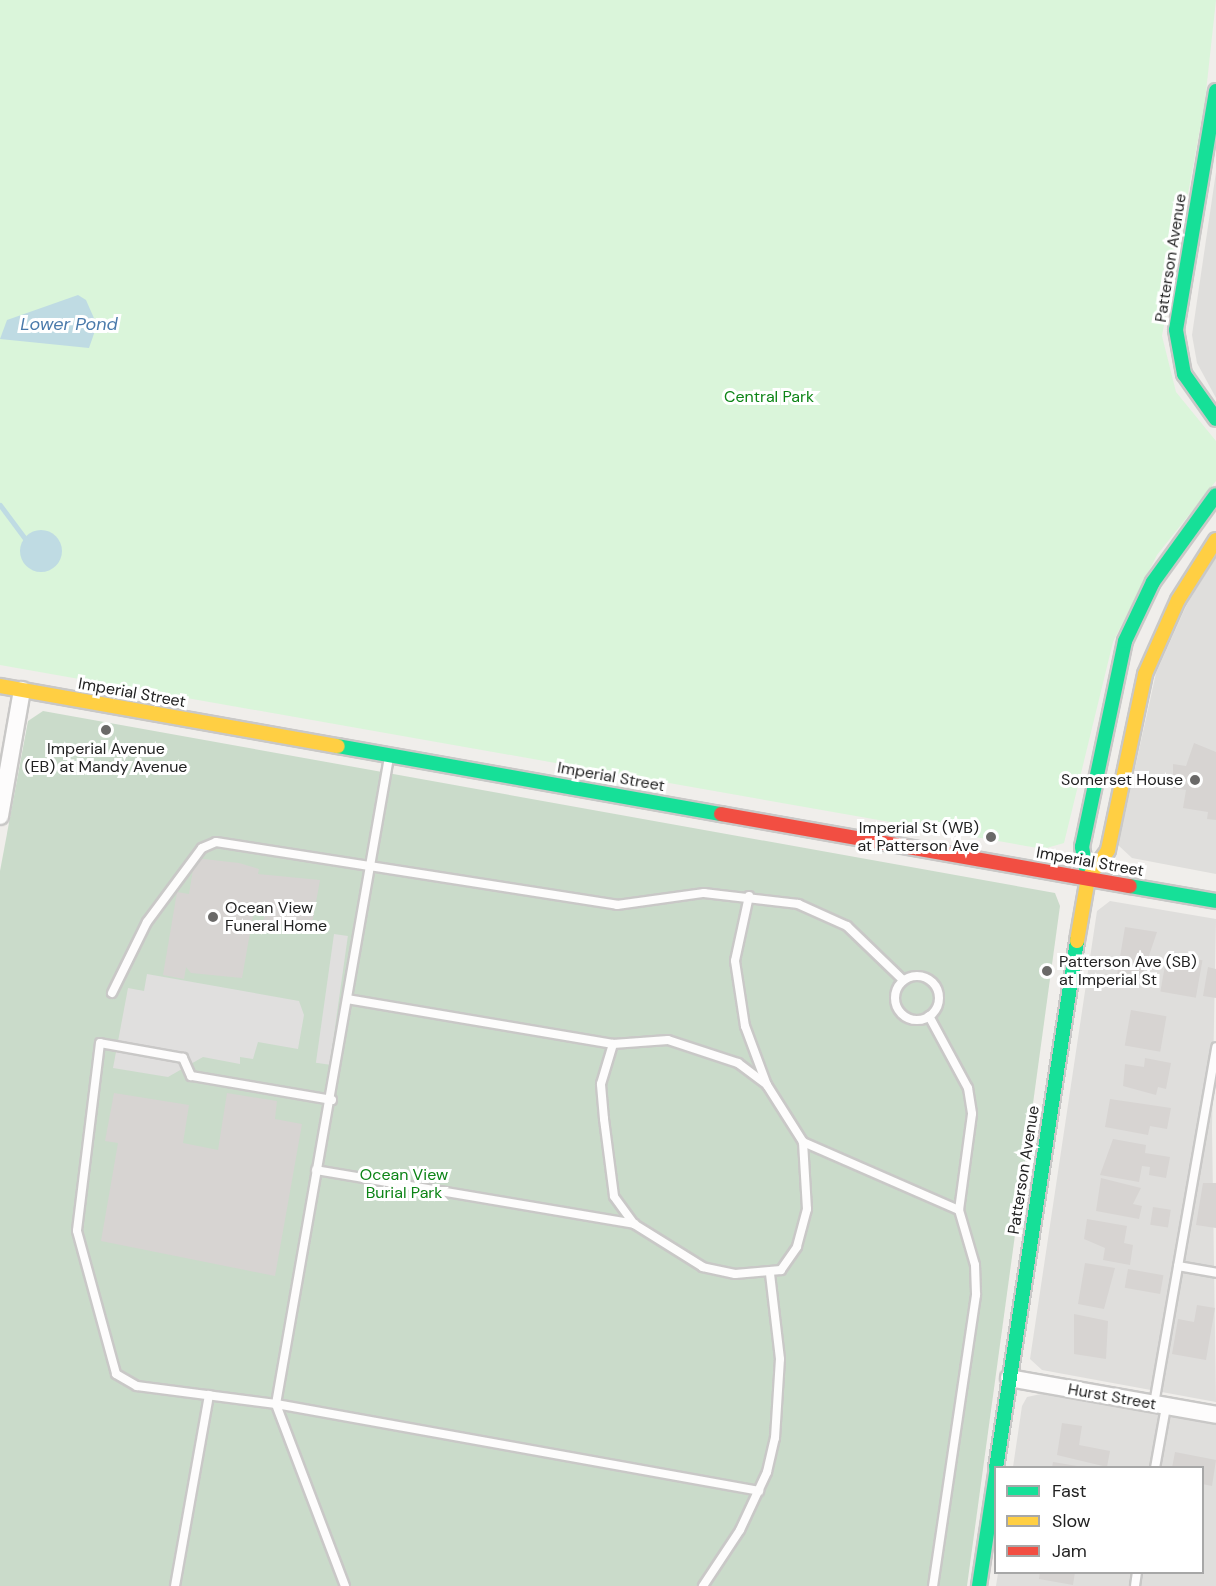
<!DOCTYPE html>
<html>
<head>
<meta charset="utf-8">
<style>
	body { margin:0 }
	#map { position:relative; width:1216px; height:1586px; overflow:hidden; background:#f0eeeb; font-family:"DM Sans",sans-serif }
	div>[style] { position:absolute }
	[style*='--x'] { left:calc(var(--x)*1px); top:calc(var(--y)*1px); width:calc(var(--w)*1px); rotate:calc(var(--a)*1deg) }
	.residential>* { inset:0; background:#dfdedc }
	.cemetery>* { inset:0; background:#cadbca }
	.park>* { inset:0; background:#daf5da }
	.parking>* { inset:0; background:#e0dfde; transform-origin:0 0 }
	.water>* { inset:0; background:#bfdbe3 }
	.round { border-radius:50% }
	.stream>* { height:5px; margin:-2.5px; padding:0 2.5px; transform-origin:2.5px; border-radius:2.5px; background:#bfdbe3 }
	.building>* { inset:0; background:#d7d4d2; transform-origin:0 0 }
	.roads { filter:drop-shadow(2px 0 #c9c8c7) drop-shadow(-2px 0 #c9c8c7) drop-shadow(0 2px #c9c8c7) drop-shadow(0 -2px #c9c8c7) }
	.lane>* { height:8px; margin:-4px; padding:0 4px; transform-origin:4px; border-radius:4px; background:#fdfcfc }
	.lane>.ring { margin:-4px; padding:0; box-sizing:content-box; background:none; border:8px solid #fdfcfc; border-radius:50% }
	.street>* { height:16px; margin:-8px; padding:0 8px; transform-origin:8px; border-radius:8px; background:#fdfcfc }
	.fast>* { height:14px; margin:-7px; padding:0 7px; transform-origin:7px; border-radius:7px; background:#16e098 }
	.slow>* { height:14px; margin:-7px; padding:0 7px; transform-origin:7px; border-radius:7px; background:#ffcf43 }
	.jam>* { height:14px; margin:-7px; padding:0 7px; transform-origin:7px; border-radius:7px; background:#f24e42 }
	.dots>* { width:16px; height:16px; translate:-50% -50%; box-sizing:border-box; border:3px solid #fff; border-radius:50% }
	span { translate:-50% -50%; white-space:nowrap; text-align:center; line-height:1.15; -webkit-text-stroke:6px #fff; paint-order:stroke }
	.street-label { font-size:16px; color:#222 }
	.park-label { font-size:16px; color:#0c8416 }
	.poi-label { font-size:16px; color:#222 }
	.right { translate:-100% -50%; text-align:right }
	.left { translate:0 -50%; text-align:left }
	.water-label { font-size:18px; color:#4a7aab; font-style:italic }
	.legend { position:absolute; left:994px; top:1466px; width:210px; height:108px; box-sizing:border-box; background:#fff; border:2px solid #a7a7a7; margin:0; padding:8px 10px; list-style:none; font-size:18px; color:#222 }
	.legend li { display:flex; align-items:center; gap:12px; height:30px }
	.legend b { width:30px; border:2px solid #a7a7a7 }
</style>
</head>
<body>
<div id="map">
	<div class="residential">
		<i style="clip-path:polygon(1216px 172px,1216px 398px,1197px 363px,1192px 335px)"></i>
		<i style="clip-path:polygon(1216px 557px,1216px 874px,1132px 858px,1118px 845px,1156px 673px,1187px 604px)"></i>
		<i style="clip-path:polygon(1110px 901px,1216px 919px,1212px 1128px,1216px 1402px,1042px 1370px,1030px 1359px,1097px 911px)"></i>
		<i style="clip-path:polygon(1041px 1394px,1216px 1425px,1216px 1586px,996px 1586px,998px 1573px,1202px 1572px,1202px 1468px,1013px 1467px,1022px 1406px,1027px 1397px)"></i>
	</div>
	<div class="cemetery">
		<i style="clip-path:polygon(43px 711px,1055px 893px,1060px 906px,967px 1586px,0 1586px,0 871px,28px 721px)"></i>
	</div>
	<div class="park">
		<i style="clip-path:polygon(0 0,1216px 0,1205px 101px,1162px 336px,1176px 392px,1216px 441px,1216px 481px,1157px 555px,1113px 642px,1064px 843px,1043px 849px,0 665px)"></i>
	</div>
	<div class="parking">
		<i style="left:334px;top:934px;width:14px;height:130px;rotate:8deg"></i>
		<i style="clip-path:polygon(147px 974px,299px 1001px,304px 1015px,298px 1049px,258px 1042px,253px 1059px,240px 1057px,240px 1064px,203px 1057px,168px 1077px,113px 1068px,128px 988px,144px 991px)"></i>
	</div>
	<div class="water">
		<i style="clip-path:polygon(78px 295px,86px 300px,97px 325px,89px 348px,0 339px,7px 320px)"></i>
		<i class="round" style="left:20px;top:530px;width:42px;height:42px"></i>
	</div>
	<div class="stream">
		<i style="--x:0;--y:505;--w:44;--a:53.4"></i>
	</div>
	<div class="building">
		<i style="clip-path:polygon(1194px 743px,1216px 752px,1216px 820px,1207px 819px,1208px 812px,1183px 808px,1186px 790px,1173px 788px,1173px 764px,1186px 766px)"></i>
		<i style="clip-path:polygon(195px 858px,239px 863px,259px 869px,258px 874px,320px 880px,311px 930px,264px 921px,265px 912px,254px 910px,242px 978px,191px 973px,186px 967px,184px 979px,163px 975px,177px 892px,189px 894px)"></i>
		<i style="clip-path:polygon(1125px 927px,1157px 932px,1141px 979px,1117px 975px)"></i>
		<i style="left:1167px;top:954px;width:36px;height:38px;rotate:10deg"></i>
		<i style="clip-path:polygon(1208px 967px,1216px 969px,1216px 998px,1203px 996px)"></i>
		<i style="left:1131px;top:1010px;width:36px;height:36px;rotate:10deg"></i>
		<i style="clip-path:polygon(1145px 1058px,1171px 1063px,1166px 1089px,1158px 1087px,1156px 1095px,1123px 1086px,1125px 1064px,1144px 1067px)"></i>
		<i style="clip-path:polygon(114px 1093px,189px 1105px,183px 1143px,218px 1150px,227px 1093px,277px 1101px,275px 1119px,302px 1124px,275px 1276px,101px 1241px,118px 1143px,105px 1141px)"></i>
		<i style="clip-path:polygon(1110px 1099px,1171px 1108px,1167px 1129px,1150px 1126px,1148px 1135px,1105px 1127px)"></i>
		<i style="clip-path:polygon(1113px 1139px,1146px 1145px,1145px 1153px,1170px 1157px,1166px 1178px,1149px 1175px,1150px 1167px,1142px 1166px,1139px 1182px,1100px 1175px)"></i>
		<i style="clip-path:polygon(1101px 1178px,1141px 1188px,1133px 1204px,1142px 1206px,1139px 1219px,1096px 1211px)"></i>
		<i style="clip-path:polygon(1203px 1183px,1216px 1183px,1216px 1228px,1196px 1225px)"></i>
		<i style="left:1153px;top:1207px;width:18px;height:18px;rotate:9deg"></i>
		<i style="clip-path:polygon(1087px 1219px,1127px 1226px,1124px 1243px,1133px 1245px,1130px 1265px,1103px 1260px,1105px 1248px,1084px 1239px)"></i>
		<i style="clip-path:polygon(1085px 1263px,1115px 1268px,1104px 1309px,1078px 1304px)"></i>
		<i style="left:1128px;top:1269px;width:36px;height:19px;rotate:10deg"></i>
		<i style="clip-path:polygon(1197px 1305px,1215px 1308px,1206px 1360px,1172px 1354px,1178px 1319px,1194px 1322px)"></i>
		<i style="clip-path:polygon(1074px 1314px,1108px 1321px,1106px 1359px,1074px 1354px)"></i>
		<i style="clip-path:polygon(1062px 1423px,1082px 1426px,1079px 1445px,1110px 1451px,1107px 1467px,1057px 1455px)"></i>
		<i style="clip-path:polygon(1175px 1452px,1216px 1460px,1212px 1486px,1202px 1484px,1202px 1468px,1172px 1468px)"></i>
		<i style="clip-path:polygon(1053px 1462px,1077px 1466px,1077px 1468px,1052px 1468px)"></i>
		<i style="clip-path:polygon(1040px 1572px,1075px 1572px,1073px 1585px,1039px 1579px)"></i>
	</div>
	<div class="roads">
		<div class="lane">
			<i style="--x:749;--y:896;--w:66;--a:102.2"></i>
			<i style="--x:735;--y:961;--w:66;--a:81.3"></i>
			<i style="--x:745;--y:1026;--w:63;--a:69.6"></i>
			<i class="ring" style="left:895px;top:976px;width:36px;height:36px"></i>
			<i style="--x:112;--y:993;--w:79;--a:-63.8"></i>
			<i style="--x:147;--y:922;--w:92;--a:-53.4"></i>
			<i style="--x:202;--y:848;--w:15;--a:-23"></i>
			<i style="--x:216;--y:842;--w:406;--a:8.9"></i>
			<i style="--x:617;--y:905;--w:88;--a:-7.9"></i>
			<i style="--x:704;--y:893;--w:95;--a:6.7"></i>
			<i style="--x:798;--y:904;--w:54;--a:24.2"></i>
			<i style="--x:847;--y:926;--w:78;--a:44"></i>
			<i style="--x:347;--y:999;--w:270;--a:9.6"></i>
			<i style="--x:613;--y:1044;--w:55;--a:-4.2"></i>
			<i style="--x:668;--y:1040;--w:74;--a:18.2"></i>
			<i style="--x:738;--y:1063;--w:36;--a:37"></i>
			<i style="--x:767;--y:1085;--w:67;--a:57.7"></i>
			<i style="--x:803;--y:1142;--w:67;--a:86.6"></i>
			<i style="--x:807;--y:1209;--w:39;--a:105"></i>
			<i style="--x:797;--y:1247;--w:28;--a:125"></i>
			<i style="--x:781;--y:1270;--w:46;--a:175"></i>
			<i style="--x:735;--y:1274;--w:33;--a:-168"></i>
			<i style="--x:703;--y:1267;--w:81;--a:-148.1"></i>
			<i style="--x:634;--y:1224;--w:34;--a:-126"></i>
			<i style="--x:614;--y:1196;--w:78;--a:-97.4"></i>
			<i style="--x:604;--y:1119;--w:35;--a:-95"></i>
			<i style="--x:601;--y:1084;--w:42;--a:-73.3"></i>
			<i style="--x:929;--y:1016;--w:82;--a:61.6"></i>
			<i style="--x:968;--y:1088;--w:26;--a:81"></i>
			<i style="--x:972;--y:1114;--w:97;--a:97.7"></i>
			<i style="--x:959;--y:1210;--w:57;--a:73.8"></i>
			<i style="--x:975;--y:1265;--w:30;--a:88"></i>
			<i style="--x:976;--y:1295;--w:294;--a:98.4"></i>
			<i style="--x:332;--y:1100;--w:143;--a:-170.3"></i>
			<i style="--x:191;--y:1076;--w:20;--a:-114"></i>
			<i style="--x:183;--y:1058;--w:84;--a:-169.8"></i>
			<i style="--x:100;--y:1043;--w:189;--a:97"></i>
			<i style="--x:77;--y:1231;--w:148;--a:74.7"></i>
			<i style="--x:116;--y:1374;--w:24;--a:30"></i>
			<i style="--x:137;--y:1386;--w:140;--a:7.4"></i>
			<i style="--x:276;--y:1404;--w:491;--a:10.2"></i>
			<i style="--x:803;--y:1142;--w:170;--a:23.6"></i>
			<i style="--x:316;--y:1170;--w:323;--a:9.6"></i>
			<i style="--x:1178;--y:1266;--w:39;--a:10"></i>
			<i style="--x:1154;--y:1404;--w:362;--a:-80.1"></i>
			<i style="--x:1155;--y:1468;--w:62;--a:-79.8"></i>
			<i style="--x:175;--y:1586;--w:194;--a:-79.9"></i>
			<i style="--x:345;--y:1586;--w:195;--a:-110.8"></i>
			<i style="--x:276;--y:1404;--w:657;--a:-80.09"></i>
			<i style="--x:703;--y:1586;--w:67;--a:-56.5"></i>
			<i style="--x:740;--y:1530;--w:64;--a:-65"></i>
			<i style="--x:767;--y:1472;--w:35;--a:-77"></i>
			<i style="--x:775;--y:1438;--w:79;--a:-86.4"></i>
			<i style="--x:780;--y:1359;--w:86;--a:-96.7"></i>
			<i style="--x:1135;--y:1586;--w:14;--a:-82"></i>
		</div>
		<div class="street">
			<i style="--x:0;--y:816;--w:128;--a:-80.1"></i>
			<i style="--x:1009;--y:1378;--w:210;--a:10.1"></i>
		</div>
		<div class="fast">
			<i style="--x:1216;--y:91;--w:242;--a:99.5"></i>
			<i style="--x:1176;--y:330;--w:45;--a:79.7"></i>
			<i style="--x:1184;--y:374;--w:55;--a:54.6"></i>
			<i style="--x:338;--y:746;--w:389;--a:10.1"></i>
			<i style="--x:1088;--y:878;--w:32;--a:-101"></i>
			<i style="--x:1082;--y:847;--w:210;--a:-78.2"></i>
			<i style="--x:1125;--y:641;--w:65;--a:-64.6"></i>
			<i style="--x:1153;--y:582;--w:107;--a:-54.1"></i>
			<i style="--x:1130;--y:886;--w:87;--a:9.9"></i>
			<i style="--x:996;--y:1468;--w:533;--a:-81.26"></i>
			<i style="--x:979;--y:1586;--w:114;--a:-81.4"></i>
		</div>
		<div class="slow">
			<i style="--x:0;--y:686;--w:343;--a:10.1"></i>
			<i style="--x:1077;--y:941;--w:64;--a:-80.1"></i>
			<i style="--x:1088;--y:878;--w:34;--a:-54"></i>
			<i style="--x:1108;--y:850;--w:180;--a:-78.1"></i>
			<i style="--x:1145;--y:674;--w:81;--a:-66"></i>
			<i style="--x:1178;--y:600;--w:71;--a:-57.7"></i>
		</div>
		<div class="jam">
			<i style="--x:721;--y:814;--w:415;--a:10"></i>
		</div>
	</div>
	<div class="dots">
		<i style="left:106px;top:730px;background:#6a6968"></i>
		<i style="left:1195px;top:780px;background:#6a6968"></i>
		<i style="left:991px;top:837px;background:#6a6968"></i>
		<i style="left:213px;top:917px;background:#6a6968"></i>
		<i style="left:1047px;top:971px;background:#6a6968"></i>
	</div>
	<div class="street-label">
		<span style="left:1171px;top:258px;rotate:-81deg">Patterson Avenue</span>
		<span style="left:132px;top:693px;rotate:10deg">Imperial Street</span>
		<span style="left:611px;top:777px;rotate:10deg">Imperial Street</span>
		<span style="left:1090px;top:862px;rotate:10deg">Imperial Street</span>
		<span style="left:1024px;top:1170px;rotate:-81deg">Patterson Avenue</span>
		<span style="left:1112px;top:1397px;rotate:10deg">Hurst Street</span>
	</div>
	<div class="park-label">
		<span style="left:769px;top:397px">Central Park</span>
		<span style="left:404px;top:1184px">Ocean View<br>Burial Park</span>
	</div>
	<div class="poi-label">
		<span style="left:106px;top:758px">Imperial Avenue<br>(EB) at Mandy Avenue</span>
		<span class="right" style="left:1183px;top:780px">Somerset House</span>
		<span class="right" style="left:979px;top:837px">Imperial St (WB)<br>at Patterson Ave</span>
		<span class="left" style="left:225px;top:917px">Ocean View<br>Funeral Home</span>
		<span class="left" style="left:1059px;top:971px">Patterson Ave (SB)<br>at Imperial St</span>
	</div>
	<div class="water-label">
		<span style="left:69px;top:324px">Lower Pond</span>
	</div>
	<ul class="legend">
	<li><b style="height:8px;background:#16e098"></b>Fast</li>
	<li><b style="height:8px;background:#ffcf43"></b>Slow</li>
	<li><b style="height:8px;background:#f24e42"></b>Jam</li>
	</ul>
</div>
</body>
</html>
